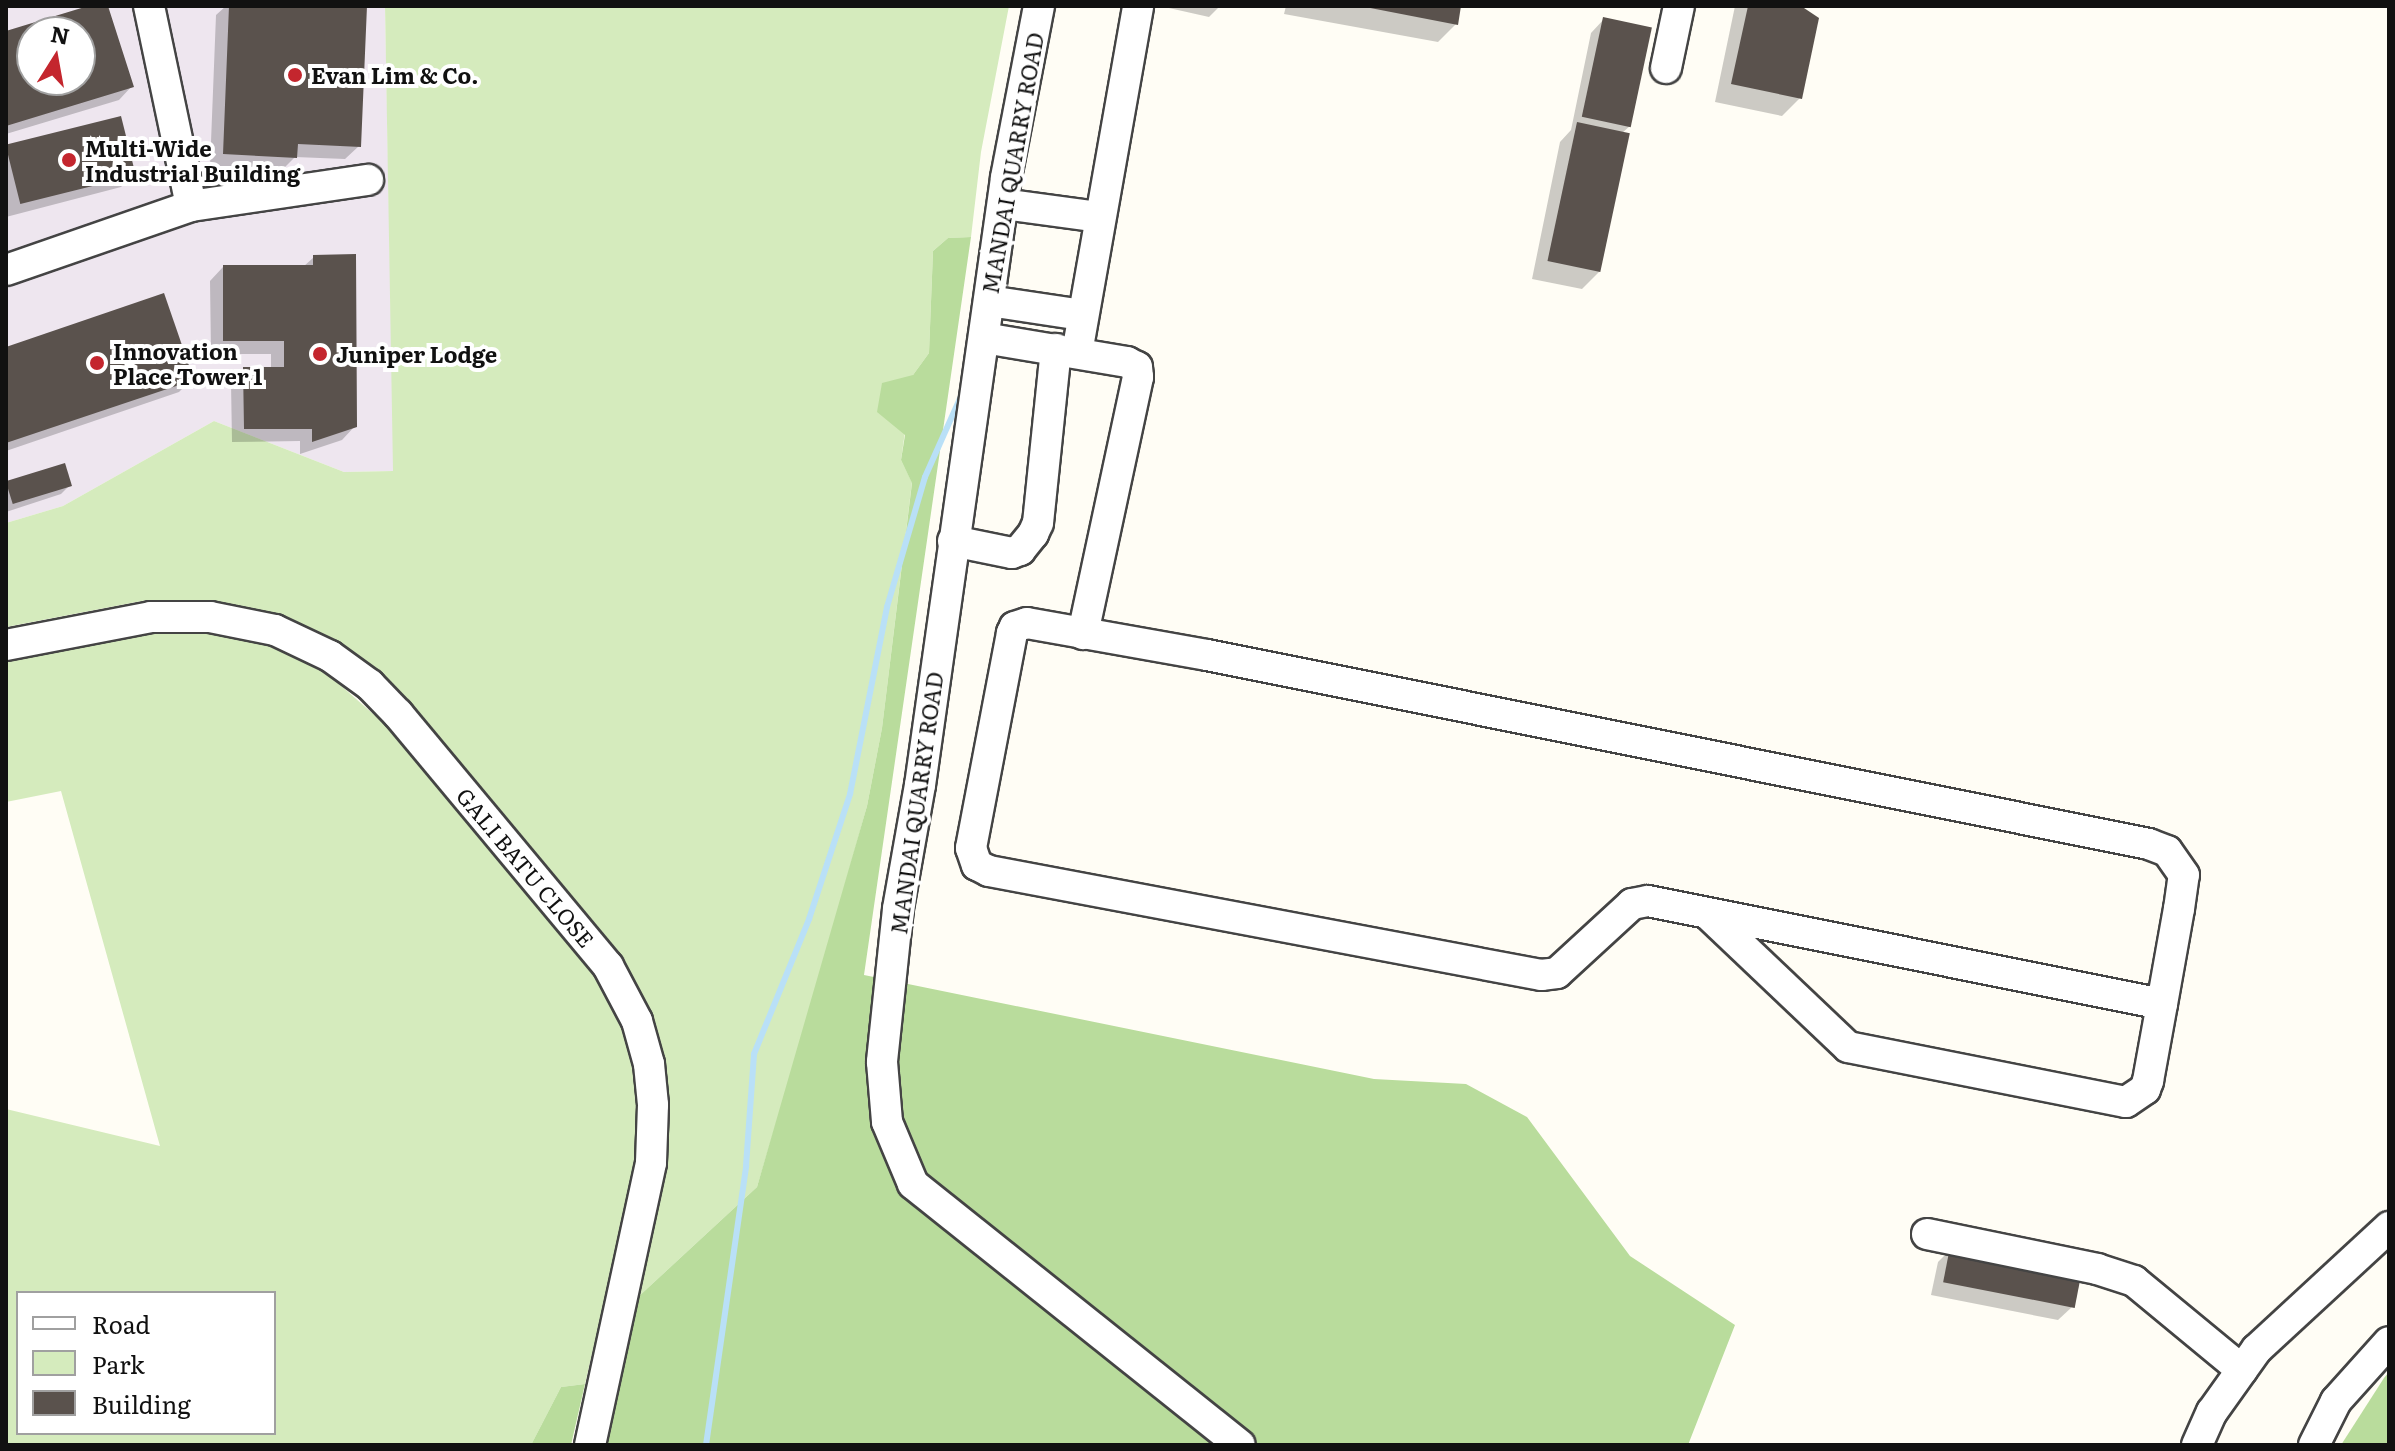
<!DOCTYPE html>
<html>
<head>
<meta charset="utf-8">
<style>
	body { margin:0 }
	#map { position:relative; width:2395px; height:1451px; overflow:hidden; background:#fffdf5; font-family:Literata,serif }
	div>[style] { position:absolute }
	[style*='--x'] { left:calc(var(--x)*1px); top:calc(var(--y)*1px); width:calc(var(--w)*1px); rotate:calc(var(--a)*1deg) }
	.industrial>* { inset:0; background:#eee6ef }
	.green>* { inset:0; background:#d5ebbd }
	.forest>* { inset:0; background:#b9dc9c }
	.shadow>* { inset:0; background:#0003 }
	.stream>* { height:6px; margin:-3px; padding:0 3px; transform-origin:3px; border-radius:3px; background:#b9e0f7 }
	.building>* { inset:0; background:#5a524d; transform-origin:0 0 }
	.roads { filter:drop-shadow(2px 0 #444) drop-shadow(-2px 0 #444) drop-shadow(0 2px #444) drop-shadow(0 -2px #444) }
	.minor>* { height:30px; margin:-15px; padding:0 15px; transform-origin:15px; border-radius:15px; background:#fff }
	.dots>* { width:22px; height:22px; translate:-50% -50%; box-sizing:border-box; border:4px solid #fff; border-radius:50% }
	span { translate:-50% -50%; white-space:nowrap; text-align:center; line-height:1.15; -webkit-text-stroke:8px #fff; paint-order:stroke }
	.poi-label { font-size:22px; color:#111; font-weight:700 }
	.left { translate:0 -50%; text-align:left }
	.street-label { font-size:22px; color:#111 }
	.frame { position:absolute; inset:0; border:8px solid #111; pointer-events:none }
	.legend { position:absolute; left:16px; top:1291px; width:260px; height:144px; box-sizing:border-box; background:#fff; border:2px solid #a0a0a0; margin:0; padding:10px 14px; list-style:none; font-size:24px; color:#111 }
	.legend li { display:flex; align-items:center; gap:16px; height:40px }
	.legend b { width:40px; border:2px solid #a0a0a0 }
	.north { position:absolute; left:16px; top:16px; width:80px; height:80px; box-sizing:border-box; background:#fff; border:2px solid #a0a0a0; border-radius:50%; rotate:11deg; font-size:22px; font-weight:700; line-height:32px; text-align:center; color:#111 }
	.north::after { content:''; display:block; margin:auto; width:28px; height:36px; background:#c4262e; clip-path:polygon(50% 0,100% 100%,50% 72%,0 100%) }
</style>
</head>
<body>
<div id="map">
	<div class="industrial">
		<i style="clip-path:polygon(evenodd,6px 6px,385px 6px,394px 471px,344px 472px,214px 421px,63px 506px,6px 523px,6px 6px,32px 32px,80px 32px,80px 80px,32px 80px,32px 32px)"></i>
	</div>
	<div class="green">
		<i style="clip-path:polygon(385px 6px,1009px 6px,981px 152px,971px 237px,948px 238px,933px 251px,929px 353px,913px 375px,901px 460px,912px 482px,882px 728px,867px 806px,808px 1017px,757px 1187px,637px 1298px,659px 1061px,378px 673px,337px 642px,278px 615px,214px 601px,147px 600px,6px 627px,6px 523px,63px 506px,214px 421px,344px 472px,393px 471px)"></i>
		<i style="clip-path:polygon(evenodd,160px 630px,209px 631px,268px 642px,321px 668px,389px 728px,596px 972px,612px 1000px,635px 1067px,639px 1104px,637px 1162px,585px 1384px,561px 1387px,531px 1445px,6px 1445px,6px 1109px,160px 1146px,61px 791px,6px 802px,6px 660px,160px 630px,18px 1293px,274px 1293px,274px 1433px,18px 1433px,18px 1293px)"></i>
	</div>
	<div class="forest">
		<i style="clip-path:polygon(971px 237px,864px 975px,1374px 1079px,1466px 1084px,1527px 1117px,1630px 1256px,1735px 1325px,1688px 1445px,607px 1445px,637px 1298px,757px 1187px,867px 806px,882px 728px,912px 483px,901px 460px,905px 435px,877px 412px,882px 383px,913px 375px,929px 353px,933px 251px,948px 238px)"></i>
		<i style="clip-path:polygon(2389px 1372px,2389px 1445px,2341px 1445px,2384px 1378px)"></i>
		<i style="clip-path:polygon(585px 1384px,571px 1445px,531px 1445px,561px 1387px)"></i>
	</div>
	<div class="shadow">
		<i style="clip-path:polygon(evenodd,95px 6px,106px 6px,132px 86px,119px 100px,6px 134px,6px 33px,95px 6px,32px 32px,80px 32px,80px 80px,32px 80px,32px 32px)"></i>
		<i style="clip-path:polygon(226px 6px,323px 6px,359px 146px,345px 159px,295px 157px,282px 170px,210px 167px,216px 15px)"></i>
		<i style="clip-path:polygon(1160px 6px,1220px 6px,1209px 17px)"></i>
		<i style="clip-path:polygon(1286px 6px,1459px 6px,1456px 24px,1438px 42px,1284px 14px)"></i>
		<i style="clip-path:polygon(1735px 6px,1798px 6px,1800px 98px,1782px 116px,1715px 102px)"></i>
		<i style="clip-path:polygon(1604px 19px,1630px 126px,1622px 133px,1600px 271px,1582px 289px,1532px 279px,1560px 142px,1571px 130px,1591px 33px)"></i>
		<i style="clip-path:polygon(6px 148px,134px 174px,121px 187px,6px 217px)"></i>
		<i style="clip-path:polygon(314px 257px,355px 426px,342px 440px,300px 454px,300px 441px,232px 442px,231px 383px,244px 369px,271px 369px,271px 354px,211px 354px,210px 281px,223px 267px,303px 267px)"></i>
		<i style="clip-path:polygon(6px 349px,192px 379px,179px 392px,6px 451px)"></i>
		<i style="clip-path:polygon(6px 485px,70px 485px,61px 494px,6px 512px)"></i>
		<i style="clip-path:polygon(1951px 1249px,2072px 1307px,2058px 1320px,1931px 1295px,1938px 1262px)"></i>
	</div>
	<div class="stream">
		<i style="--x:706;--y:1445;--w:282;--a:-81.8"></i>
		<i style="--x:746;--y:1166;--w:112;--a:-85.9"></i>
		<i style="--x:754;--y:1054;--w:146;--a:-67.8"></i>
		<i style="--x:809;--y:919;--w:132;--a:-71.8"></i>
		<i style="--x:850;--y:794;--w:191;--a:-78.8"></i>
		<i style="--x:887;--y:607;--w:135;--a:-73.7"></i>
		<i style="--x:925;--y:477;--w:91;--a:-66"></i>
	</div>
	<div class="building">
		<i style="clip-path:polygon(evenodd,88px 6px,108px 6px,134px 87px,6px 126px,6px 31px,88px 6px,32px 32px,80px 32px,80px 80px,32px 80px,32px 32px)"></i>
		<i style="clip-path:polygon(229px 6px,367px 6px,361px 147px,298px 144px,297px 158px,223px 154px)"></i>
		<i style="clip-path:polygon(1360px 6px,1461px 6px,1458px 25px)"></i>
		<i style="clip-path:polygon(1748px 6px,1801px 6px,1819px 18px,1802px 99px,1731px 84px)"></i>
		<i style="left:1603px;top:17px;width:50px;height:102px;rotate:12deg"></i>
		<i style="left:121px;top:116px;width:61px;height:119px;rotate:76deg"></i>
		<i style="left:1577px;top:122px;width:54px;height:142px;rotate:12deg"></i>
		<i style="clip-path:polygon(356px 254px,357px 427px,312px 442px,312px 429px,244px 429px,243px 367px,284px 367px,284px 341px,223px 341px,223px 265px,313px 265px,313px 255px)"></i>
		<i style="clip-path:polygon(164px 293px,194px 380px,6px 443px,6px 347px)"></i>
		<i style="left:65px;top:463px;width:24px;height:62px;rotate:73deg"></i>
		<i style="left:1950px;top:1247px;width:134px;height:36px;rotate:11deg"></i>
	</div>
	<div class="roads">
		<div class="minor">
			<i style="--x:149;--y:6;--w:204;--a:78.1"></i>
			<i style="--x:1039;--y:6;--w:175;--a:100.9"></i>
			<i style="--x:1006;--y:178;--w:613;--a:98.06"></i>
			<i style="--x:920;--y:785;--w:126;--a:100.1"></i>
			<i style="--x:898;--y:909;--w:154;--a:96"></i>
			<i style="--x:882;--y:1062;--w:60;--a:85.2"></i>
			<i style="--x:887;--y:1122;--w:67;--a:67.2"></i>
			<i style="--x:913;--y:1184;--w:418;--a:38.6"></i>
			<i style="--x:1666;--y:68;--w:63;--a:-78.2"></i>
			<i style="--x:1003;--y:204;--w:97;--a:7.7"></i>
			<i style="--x:6;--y:270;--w:196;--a:-19.1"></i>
			<i style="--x:191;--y:206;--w:179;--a:-8.4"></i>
			<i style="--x:989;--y:301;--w:95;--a:8.5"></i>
			<i style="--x:984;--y:338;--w:145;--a:9.5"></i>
			<i style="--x:1127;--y:362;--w:11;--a:27"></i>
			<i style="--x:1137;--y:367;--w:10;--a:84"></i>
			<i style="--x:1138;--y:377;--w:263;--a:102.1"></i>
			<i style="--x:1077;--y:353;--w:352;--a:-80"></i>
			<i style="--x:953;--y:541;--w:60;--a:11.5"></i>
			<i style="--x:1012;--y:553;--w:9;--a:-21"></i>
			<i style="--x:1020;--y:550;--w:21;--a:-51"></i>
			<i style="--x:1033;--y:534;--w:12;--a:-66"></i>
			<i style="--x:1038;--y:523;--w:175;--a:-84.1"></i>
			<i style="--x:6;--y:645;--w:148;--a:-10.9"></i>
			<i style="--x:151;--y:617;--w:59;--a:0"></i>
			<i style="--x:210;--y:617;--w:66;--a:11.3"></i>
			<i style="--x:275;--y:630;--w:61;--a:25.3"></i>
			<i style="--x:330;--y:656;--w:49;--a:35.9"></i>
			<i style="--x:370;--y:685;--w:40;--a:46"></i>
			<i style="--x:398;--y:714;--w:328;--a:50.2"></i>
			<i style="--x:608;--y:966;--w:62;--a:62.2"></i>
			<i style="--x:637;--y:1021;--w:45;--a:74.4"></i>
			<i style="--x:649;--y:1064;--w:41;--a:84.4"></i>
			<i style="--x:653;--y:1105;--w:58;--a:92"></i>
			<i style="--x:651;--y:1163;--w:289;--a:102.2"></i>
			<i style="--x:1710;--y:916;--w:190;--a:43.5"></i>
			<i style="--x:1848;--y:1047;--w:283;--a:11.2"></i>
			<i style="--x:2126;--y:1102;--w:23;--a:-34"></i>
			<i style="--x:2145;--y:1089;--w:9;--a:-69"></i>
			<i style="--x:2148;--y:1081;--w:78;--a:-79.7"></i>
			<i style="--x:2162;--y:1004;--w:97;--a:-79.9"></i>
			<i style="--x:2179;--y:909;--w:34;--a:-82"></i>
			<i style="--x:2184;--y:875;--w:29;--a:-125"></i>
			<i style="--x:2167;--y:851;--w:19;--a:-159"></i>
			<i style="--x:2149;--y:844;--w:961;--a:-168.65"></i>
			<i style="--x:1207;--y:655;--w:183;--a:-169.9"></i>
			<i style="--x:1027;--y:623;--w:13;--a:162"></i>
			<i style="--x:1015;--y:627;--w:7;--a:117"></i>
			<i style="--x:1012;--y:633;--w:219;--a:100.8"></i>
			<i style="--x:971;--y:848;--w:18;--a:71"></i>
			<i style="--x:977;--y:865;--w:13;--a:27"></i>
			<i style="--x:989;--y:871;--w:562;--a:10.67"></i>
			<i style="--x:1541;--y:975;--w:16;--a:-7"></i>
			<i style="--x:1557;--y:973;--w:102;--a:-42.6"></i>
			<i style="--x:1632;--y:904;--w:16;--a:-11"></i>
			<i style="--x:1648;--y:901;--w:524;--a:11.33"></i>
			<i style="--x:1927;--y:1234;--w:174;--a:11.6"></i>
			<i style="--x:2097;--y:1269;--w:39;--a:18"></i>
			<i style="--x:2134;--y:1281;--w:140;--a:39.5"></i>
			<i style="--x:2197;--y:1445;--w:36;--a:-66"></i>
			<i style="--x:2212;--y:1412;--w:77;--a:-54.5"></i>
			<i style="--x:2257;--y:1349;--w:180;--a:-42.7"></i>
			<i style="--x:2314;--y:1445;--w:49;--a:-63.4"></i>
			<i style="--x:2336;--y:1401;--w:79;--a:-48.1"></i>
		</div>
	</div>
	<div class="dots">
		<i style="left:295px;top:75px;background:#c4262e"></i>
		<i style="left:69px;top:160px;background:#c4262e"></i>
		<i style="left:320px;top:354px;background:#c4262e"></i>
		<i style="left:97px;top:363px;background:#c4262e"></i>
	</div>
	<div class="poi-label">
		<span class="left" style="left:311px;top:75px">Evan Lim &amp; Co.</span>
		<span class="left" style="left:85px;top:160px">Multi-Wide<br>Industrial Building</span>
		<span class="left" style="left:113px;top:363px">Innovation<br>Place Tower 1</span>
		<span class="left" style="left:336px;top:354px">Juniper Lodge</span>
	</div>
	<div class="street-label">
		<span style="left:1012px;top:163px;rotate:-80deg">MANDAI QUARRY ROAD</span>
		<span style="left:916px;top:803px;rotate:-82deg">MANDAI QUARRY ROAD</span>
		<span style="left:526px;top:867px;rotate:50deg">GALI BATU CLOSE</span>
	</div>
	<div class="frame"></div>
	<ul class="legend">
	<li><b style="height:10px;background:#fff"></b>Road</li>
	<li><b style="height:22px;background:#d5ebbd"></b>Park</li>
	<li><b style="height:22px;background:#5a524d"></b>Building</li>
	</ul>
	<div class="north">N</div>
</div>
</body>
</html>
